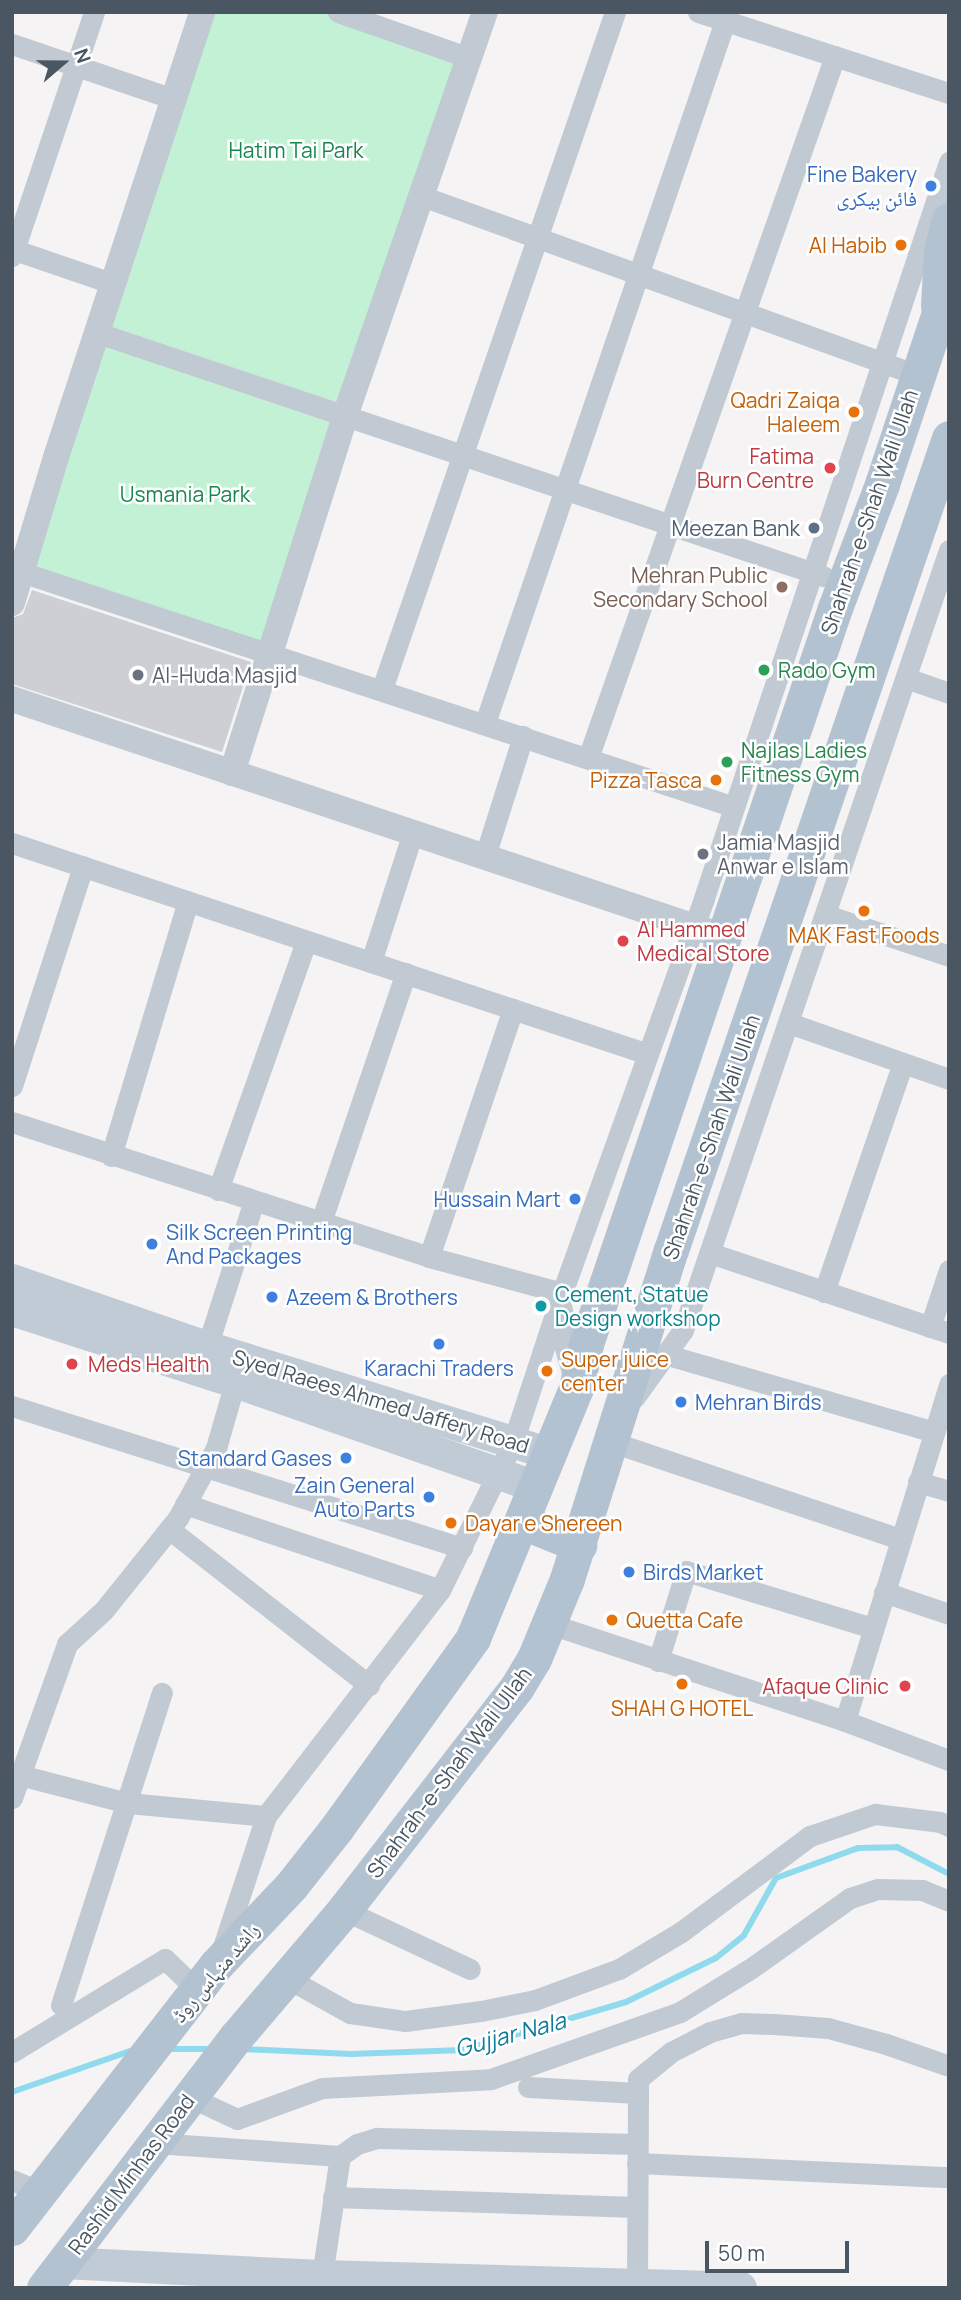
<!DOCTYPE html>
<html>
<head>
<meta charset="utf-8">
<style>
	body { margin:0 }
	#map { position:relative; width:961px; height:2300px; overflow:hidden; background:#f5f3f3; font-family:Manrope,"Noto Naskh Arabic",sans-serif }
	div>[style] { position:absolute }
	[style*='--x'] { left:calc(var(--x)*1px); top:calc(var(--y)*1px); width:calc(var(--w)*1px); rotate:calc(var(--a)*1deg) }
	.green>* { inset:0; background:#c3f1d5 }
	.stream>* { height:6px; margin:-3px; padding:0 3px; transform-origin:3px; border-radius:3px; background:#90daee }
	.building>* { inset:0; background:#cdcfd5 }
	.minor>* { height:21px; margin:-10.5px; padding:0 10.5px; transform-origin:10.5px; border-radius:10.5px; background:#c1cad2 }
	.tertiary>* { height:26px; margin:-13px; padding:0 13px; transform-origin:13px; border-radius:13px; background:#c1cad2 }
	.secondary>* { height:32px; margin:-16px; padding:0 16px; transform-origin:16px; border-radius:16px; background:#c1cbd6 }
	.primary>* { height:35px; margin:-17.5px; padding:0 17.5px; transform-origin:17.5px; border-radius:17.5px; background:#b3c2d1 }
	.dots>* { width:19px; height:19px; translate:-50% -50%; box-sizing:border-box; border:4px solid #fff; border-radius:50% }
	span { translate:-50% -50%; white-space:nowrap; text-align:center; line-height:1.15; -webkit-text-stroke:5px #fff; paint-order:stroke }
	.park-label { font-size:21px; color:#17864f }
	.shop-label { font-size:21px; color:#366cbe }
	.right { translate:-100% -50%; text-align:right }
	.left { translate:0 -50%; text-align:left }
	.food-label { font-size:21px; color:#c56008 }
	.health-label { font-size:21px; color:#be3a42 }
	.street-label { font-size:21px; color:#4a5661 }
	.service-label { font-size:21px; color:#4e5e75 }
	.education-label { font-size:21px; color:#785e54 }
	.leisure-label { font-size:21px; color:#27864d }
	.worship-label { font-size:21px; color:#5b616d }
	.culture-label { font-size:21px; color:#0d838f }
	.water-label { font-size:23px; color:#0c7c9b; font-style:italic }
	.frame { position:absolute; inset:0; border:14px solid #4a5661; pointer-events:none }
	.north { position:absolute; left:28px; top:28px; width:70px; height:70px; -webkit-text-stroke:5px #fff; paint-order:stroke; rotate:70deg; font-size:19px; font-weight:700; line-height:28px; text-align:center; color:#4a5661 }
	.north::after { content:''; display:block; margin:auto; width:24px; height:32px; background:#4a5661; clip-path:polygon(50% 0,100% 100%,50% 72%,0 100%) }
	.scale { position:absolute; left:705px; top:2241px; width:144px; height:32px; box-sizing:border-box; border:4px solid #4a5661; border-top:0; padding-left:9px; font-size:21px; line-height:24px; white-space:nowrap; color:#4a5661; -webkit-text-stroke:5px #fff; paint-order:stroke }
</style>
</head>
<body>
<div id="map">
	<div class="green">
		<i style="clip-path:polygon(202px 12px,336px 12px,465px 57px,271px 651px,22px 572px)"></i>
	</div>
	<div class="stream">
		<i style="--x:168;--y:2049;--w:45;--a:0"></i>
		<i style="--x:241;--y:2049;--w:110;--a:2.6"></i>
		<i style="--x:351;--y:2054;--w:112;--a:-2"></i>
		<i style="--x:463;--y:2050;--w:170;--a:-16.4"></i>
		<i style="--x:626;--y:2002;--w:100;--a:-26.1"></i>
		<i style="--x:716;--y:1958;--w:36;--a:-39"></i>
		<i style="--x:744;--y:1935;--w:65;--a:-60.7"></i>
		<i style="--x:776;--y:1878;--w:87;--a:-20.1"></i>
		<i style="--x:858;--y:1848;--w:39;--a:-1"></i>
		<i style="--x:897;--y:1847;--w:59;--a:27.4"></i>
		<i style="--x:12;--y:2092;--w:131;--a:-19.1"></i>
	</div>
	<div class="building">
		<i style="clip-path:polygon(32px 590px,251px 662px,222px 752px,12px 684px,12px 618px,23px 614px)"></i>
	</div>
	<div class="minor">
		<i style="--x:338;--y:12;--w:140;--a:19.2"></i>
		<i style="--x:698;--y:12;--w:264;--a:17.9"></i>
		<i style="--x:12;--y:44;--w:171;--a:18.8"></i>
		<i style="--x:419;--y:195;--w:530;--a:19.87"></i>
		<i style="--x:12;--y:249;--w:108;--a:18.9"></i>
		<i style="--x:12;--y:256;--w:257;--a:-71.4"></i>
		<i style="--x:98;--y:333;--w:765;--a:18.53"></i>
		<i style="--x:12;--y:569;--w:760;--a:18.24"></i>
		<i style="--x:906;--y:678;--w:46;--a:19.2"></i>
		<i style="--x:382;--y:689;--w:716;--a:-71.01"></i>
		<i style="--x:485;--y:723;--w:742;--a:-71.13"></i>
		<i style="--x:588;--y:758;--w:744;--a:-70.62"></i>
		<i style="--x:12;--y:843;--w:670;--a:18.35"></i>
		<i style="--x:485;--y:856;--w:126;--a:-72.4"></i>
		<i style="--x:826;--y:915;--w:130;--a:18.4"></i>
		<i style="--x:371;--y:962;--w:137;--a:-72.1"></i>
		<i style="--x:789;--y:1023;--w:170;--a:19.3"></i>
		<i style="--x:12;--y:1086;--w:231;--a:-72.1"></i>
		<i style="--x:12;--y:1122;--w:438;--a:17.9"></i>
		<i style="--x:429;--y:1257;--w:138;--a:15.1"></i>
		<i style="--x:111;--y:1156;--w:266;--a:-73.2"></i>
		<i style="--x:218;--y:1190;--w:264;--a:-70.5"></i>
		<i style="--x:321;--y:1222;--w:263;--a:-71.2"></i>
		<i style="--x:710;--y:1253;--w:252;--a:18.5"></i>
		<i style="--x:429;--y:1257;--w:262;--a:-71.3"></i>
		<i style="--x:824;--y:1292;--w:242;--a:-71"></i>
		<i style="--x:562;--y:1309;--w:32;--a:88"></i>
		<i style="--x:563;--y:1341;--w:37;--a:74"></i>
		<i style="--x:930;--y:1327;--w:60;--a:-71.6"></i>
		<i style="--x:207;--y:1347;--w:153;--a:-72.2"></i>
		<i style="--x:664;--y:1354;--w:281;--a:16.1"></i>
		<i style="--x:634;--y:1398;--w:84;--a:-54.2"></i>
		<i style="--x:683;--y:1330;--w:824;--a:-71.17"></i>
		<i style="--x:12;--y:1406;--w:472;--a:17.5"></i>
		<i style="--x:612;--y:1442;--w:304;--a:18.6"></i>
		<i style="--x:918;--y:1482;--w:32;--a:16"></i>
		<i style="--x:185;--y:1504;--w:269;--a:18.6"></i>
		<i style="--x:169;--y:1529;--w:254;--a:38"></i>
		<i style="--x:884;--y:1592;--w:69;--a:18.7"></i>
		<i style="--x:550;--y:1624;--w:311;--a:18.2"></i>
		<i style="--x:845;--y:1721;--w:111;--a:20.6"></i>
		<i style="--x:658;--y:1661;--w:94;--a:-72.7"></i>
		<i style="--x:686;--y:1571;--w:195;--a:17"></i>
		<i style="--x:845;--y:1721;--w:353;--a:-72.8"></i>
		<i style="--x:12;--y:1773;--w:120;--a:14.5"></i>
		<i style="--x:128;--y:1803;--w:139;--a:5.4"></i>
		<i style="--x:12;--y:1798;--w:164;--a:-70.3"></i>
		<i style="--x:67;--y:1644;--w:50;--a:-42.6"></i>
		<i style="--x:104;--y:1610;--w:118;--a:-51.2"></i>
		<i style="--x:178;--y:1518;--w:80;--a:-61.5"></i>
		<i style="--x:216;--y:1448;--w:69;--a:-73.9"></i>
		<i style="--x:344;--y:1910;--w:139;--a:25.1"></i>
		<i style="--x:222;--y:1950;--w:141;--a:-71.8"></i>
		<i style="--x:266;--y:1816;--w:285;--a:-52.4"></i>
		<i style="--x:440;--y:1590;--w:165;--a:-63.7"></i>
		<i style="--x:513;--y:1442;--w:157;--a:-71.8"></i>
		<i style="--x:562;--y:1293;--w:420;--a:-70.2"></i>
		<i style="--x:704;--y:898;--w:776;--a:-71.59"></i>
		<i style="--x:287;--y:1978;--w:72;--a:29.1"></i>
		<i style="--x:350;--y:2013;--w:56;--a:8.3"></i>
		<i style="--x:405;--y:2021;--w:77;--a:-7.5"></i>
		<i style="--x:481;--y:2011;--w:55;--a:-11.5"></i>
		<i style="--x:535;--y:2000;--w:90;--a:-20.3"></i>
		<i style="--x:619;--y:1969;--w:72;--a:-30.8"></i>
		<i style="--x:681;--y:1932;--w:161;--a:-36.7"></i>
		<i style="--x:810;--y:1836;--w:69;--a:-18.7"></i>
		<i style="--x:875;--y:1814;--w:65;--a:7"></i>
		<i style="--x:940;--y:1822;--w:10;--a:24"></i>
		<i style="--x:61;--y:2005;--w:328;--a:-72.1"></i>
		<i style="--x:12;--y:2052;--w:179;--a:-31.3"></i>
		<i style="--x:165;--y:1959;--w:45;--a:44.1"></i>
		<i style="--x:528;--y:2087;--w:110;--a:3.1"></i>
		<i style="--x:190;--y:2097;--w:52;--a:25.1"></i>
		<i style="--x:237;--y:2119;--w:90;--a:-20"></i>
		<i style="--x:322;--y:2088;--w:169;--a:-3"></i>
		<i style="--x:491;--y:2079;--w:201;--a:-19.5"></i>
		<i style="--x:680;--y:2012;--w:82;--a:-31.6"></i>
		<i style="--x:750;--y:1969;--w:123;--a:-35.4"></i>
		<i style="--x:850;--y:1898;--w:29;--a:-18"></i>
		<i style="--x:878;--y:1889;--w:44;--a:1.3"></i>
		<i style="--x:922;--y:1890;--w:29;--a:22"></i>
		<i style="--x:155;--y:2143;--w:185;--a:4"></i>
		<i style="--x:637;--y:2163;--w:312;--a:2.6"></i>
		<i style="--x:12;--y:2180;--w:30;--a:23"></i>
		<i style="--x:333;--y:2197;--w:304;--a:1.9"></i>
		<i style="--x:322;--y:2276;--w:121;--a:-81.5"></i>
		<i style="--x:340;--y:2156;--w:21;--a:-35"></i>
		<i style="--x:357;--y:2144;--w:21;--a:-17"></i>
		<i style="--x:377;--y:2138;--w:260;--a:1.3"></i>
		<i style="--x:637;--y:2285;--w:206;--a:-89.7"></i>
		<i style="--x:638;--y:2079;--w:43;--a:-39.3"></i>
		<i style="--x:671;--y:2052;--w:44;--a:-27.1"></i>
		<i style="--x:710;--y:2032;--w:33;--a:-16"></i>
		<i style="--x:742;--y:2023;--w:32;--a:2"></i>
		<i style="--x:774;--y:2024;--w:54;--a:4.2"></i>
		<i style="--x:828;--y:2028;--w:60;--a:15.4"></i>
		<i style="--x:886;--y:2044;--w:67;--a:19.2"></i>
	</div>
	<div class="tertiary">
		<i style="--x:12;--y:603;--w:156;--a:-73.2"></i>
		<i style="--x:57;--y:454;--w:465;--a:-71.8"></i>
		<i style="--x:12;--y:699;--w:752;--a:18.46"></i>
		<i style="--x:232;--y:773;--w:374;--a:-72.4"></i>
		<i style="--x:345;--y:416;--w:428;--a:-70.9"></i>
	</div>
	<div class="secondary">
		<i style="--x:12;--y:1280;--w:206;--a:19"></i>
		<i style="--x:207;--y:1347;--w:360;--a:17.3"></i>
		<i style="--x:12;--y:1310;--w:234;--a:17.9"></i>
		<i style="--x:235;--y:1382;--w:320;--a:19.2"></i>
		<i style="--x:63;--y:2263;--w:259;--a:2.9"></i>
		<i style="--x:322;--y:2276;--w:419;--a:1.6"></i>
	</div>
	<div class="primary">
		<i style="--x:938;--y:306;--w:55;--a:-86.9"></i>
		<i style="--x:941;--y:251;--w:32;--a:-76"></i>
		<i style="--x:523;--y:1522;--w:61;--a:22.3"></i>
		<i style="--x:12;--y:2228;--w:333;--a:-52.2"></i>
		<i style="--x:216;--y:1965;--w:109;--a:-46.5"></i>
		<i style="--x:291;--y:1886;--w:73;--a:-51.7"></i>
		<i style="--x:336;--y:1829;--w:235;--a:-54.3"></i>
		<i style="--x:473;--y:1638;--w:270;--a:-67.6"></i>
		<i style="--x:576;--y:1388;--w:45;--a:-77.2"></i>
		<i style="--x:586;--y:1344;--w:777;--a:-71.31"></i>
		<i style="--x:835;--y:608;--w:133;--a:-69.2"></i>
		<i style="--x:882;--y:484;--w:212;--a:-71.6"></i>
		<i style="--x:44;--y:2288;--w:316;--a:-52.6"></i>
		<i style="--x:236;--y:2037;--w:167;--a:-49.6"></i>
		<i style="--x:344;--y:1910;--w:282;--a:-52.2"></i>
		<i style="--x:517;--y:1687;--w:33;--a:-59"></i>
		<i style="--x:534;--y:1659;--w:87;--a:-67.6"></i>
		<i style="--x:567;--y:1579;--w:345;--a:-72.5"></i>
		<i style="--x:671;--y:1250;--w:858;--a:-71.1"></i>
	</div>
	<div class="dots">
		<i style="left:931px;top:186px;background:#3f7fe0"></i>
		<i style="left:901px;top:245px;background:#e8710a"></i>
		<i style="left:854px;top:412px;background:#e8710a"></i>
		<i style="left:830px;top:468px;background:#e0444e"></i>
		<i style="left:814px;top:528px;background:#5c6f8a"></i>
		<i style="left:782px;top:587px;background:#8d6e63"></i>
		<i style="left:764px;top:670px;background:#2e9e5b"></i>
		<i style="left:138px;top:675px;background:#6b7280"></i>
		<i style="left:727px;top:762px;background:#2e9e5b"></i>
		<i style="left:716px;top:780px;background:#e8710a"></i>
		<i style="left:703px;top:854px;background:#6b7280"></i>
		<i style="left:864px;top:911px;background:#e8710a"></i>
		<i style="left:623px;top:941px;background:#e0444e"></i>
		<i style="left:575px;top:1199px;background:#3f7fe0"></i>
		<i style="left:152px;top:1244px;background:#3f7fe0"></i>
		<i style="left:272px;top:1297px;background:#3f7fe0"></i>
		<i style="left:541px;top:1306px;background:#0f9aa8"></i>
		<i style="left:439px;top:1344px;background:#3f7fe0"></i>
		<i style="left:72px;top:1364px;background:#e0444e"></i>
		<i style="left:547px;top:1371px;background:#e8710a"></i>
		<i style="left:681px;top:1402px;background:#3f7fe0"></i>
		<i style="left:346px;top:1458px;background:#3f7fe0"></i>
		<i style="left:429px;top:1497px;background:#3f7fe0"></i>
		<i style="left:451px;top:1523px;background:#e8710a"></i>
		<i style="left:629px;top:1572px;background:#3f7fe0"></i>
		<i style="left:612px;top:1620px;background:#e8710a"></i>
		<i style="left:682px;top:1684px;background:#e8710a"></i>
		<i style="left:905px;top:1686px;background:#e0444e"></i>
	</div>
	<div class="park-label">
		<span style="left:296px;top:150px">Hatim Tai Park</span>
		<span style="left:185px;top:494px">Usmania Park</span>
	</div>
	<div class="shop-label">
		<span class="right" style="left:917px;top:186px">Fine Bakery<br>فائن بیکری</span>
		<span class="right" style="left:561px;top:1199px">Hussain Mart</span>
		<span class="left" style="left:166px;top:1244px">Silk Screen Printing<br>And Packages</span>
		<span class="left" style="left:286px;top:1297px">Azeem &amp; Brothers</span>
		<span style="left:439px;top:1368px">Karachi Traders</span>
		<span class="left" style="left:695px;top:1402px">Mehran Birds</span>
		<span class="right" style="left:332px;top:1458px">Standard Gases</span>
		<span class="right" style="left:415px;top:1497px">Zain General<br>Auto Parts</span>
		<span class="left" style="left:643px;top:1572px">Birds Market</span>
	</div>
	<div class="food-label">
		<span class="right" style="left:887px;top:245px">Al Habib</span>
		<span class="right" style="left:840px;top:412px">Qadri Zaiqa<br>Haleem</span>
		<span class="right" style="left:702px;top:780px">Pizza Tasca</span>
		<span style="left:864px;top:935px">MAK Fast Foods</span>
		<span class="left" style="left:561px;top:1371px">Super juice<br>center</span>
		<span class="left" style="left:465px;top:1523px">Dayar e Shereen</span>
		<span class="left" style="left:626px;top:1620px">Quetta Cafe</span>
		<span style="left:682px;top:1708px">SHAH G HOTEL</span>
	</div>
	<div class="health-label">
		<span class="right" style="left:814px;top:468px">Fatima<br>Burn Centre</span>
		<span class="left" style="left:637px;top:941px">Al Hammed<br>Medical Store</span>
		<span class="left" style="left:88px;top:1364px">Meds Health</span>
		<span class="right" style="left:889px;top:1686px">Afaque Clinic</span>
	</div>
	<div class="street-label">
		<span style="left:869px;top:512px;rotate:-71deg">Shahrah-e-Shah Wali Ullah</span>
		<span style="left:711px;top:1137px;rotate:-71deg">Shahrah-e-Shah Wali Ullah</span>
		<span style="left:381px;top:1401px;rotate:17deg">Syed Raees Ahmed Jaffery Road</span>
		<span style="left:449px;top:1772px;rotate:-53deg">Shahrah-e-Shah Wali Ullah</span>
		<span style="left:215px;top:1972px;rotate:-50deg">راشد منہاس روڈ</span>
		<span style="left:131px;top:2174px;rotate:-53deg">Rashid Minhas Road</span>
	</div>
	<div class="service-label">
		<span class="right" style="left:800px;top:528px">Meezan Bank</span>
	</div>
	<div class="education-label">
		<span class="right" style="left:768px;top:587px">Mehran Public<br>Secondary School</span>
	</div>
	<div class="leisure-label">
		<span class="left" style="left:778px;top:670px">Rado Gym</span>
		<span class="left" style="left:741px;top:762px">Najlas Ladies<br>Fitness Gym</span>
	</div>
	<div class="worship-label">
		<span class="left" style="left:152px;top:675px">Al-Huda Masjid</span>
		<span class="left" style="left:717px;top:854px">Jamia Masjid<br>Anwar e Islam</span>
	</div>
	<div class="culture-label">
		<span class="left" style="left:555px;top:1306px">Cement, Statue<br>Design workshop</span>
	</div>
	<div class="water-label">
		<span style="left:510px;top:2034px;rotate:-15deg">Gujjar Nala</span>
	</div>
	<div class="frame"></div>
	<div class="north">N</div>
	<div class="scale">50 m</div>
</div>
</body>
</html>
